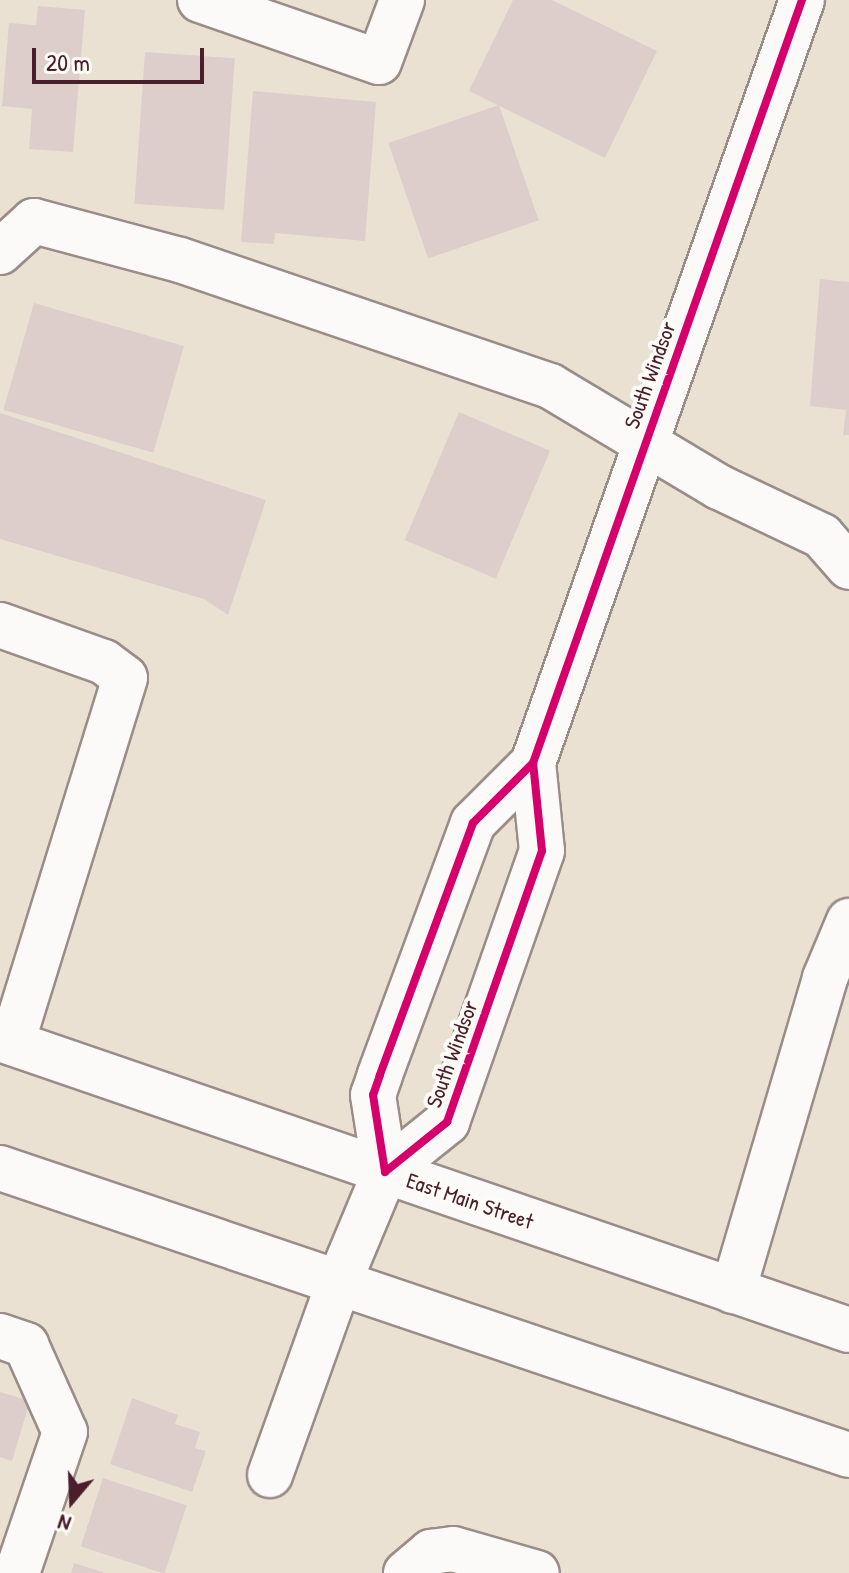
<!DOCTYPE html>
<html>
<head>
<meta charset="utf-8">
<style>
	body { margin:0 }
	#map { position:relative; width:849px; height:1573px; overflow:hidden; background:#ebe1d3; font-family:"Patrick Hand",sans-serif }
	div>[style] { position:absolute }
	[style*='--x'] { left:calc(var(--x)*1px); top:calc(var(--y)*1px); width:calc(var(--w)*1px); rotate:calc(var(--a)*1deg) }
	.building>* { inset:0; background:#ddcecb; transform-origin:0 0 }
	.roads { filter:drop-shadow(2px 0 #9a8d88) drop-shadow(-2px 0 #9a8d88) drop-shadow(0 2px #9a8d88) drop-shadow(0 -2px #9a8d88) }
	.minor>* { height:44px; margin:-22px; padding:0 22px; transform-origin:22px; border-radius:22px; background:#fcfaf8 }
	.major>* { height:44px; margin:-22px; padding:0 22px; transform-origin:22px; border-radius:22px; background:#fcfaf8 }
	.cycleway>* { height:8px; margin:-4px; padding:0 4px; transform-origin:4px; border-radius:4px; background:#d6006c }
	span { translate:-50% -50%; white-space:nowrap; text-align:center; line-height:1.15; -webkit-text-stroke:8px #fdfcf7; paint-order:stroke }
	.street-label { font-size:22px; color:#4a1f2b }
	.north { position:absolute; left:32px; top:1461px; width:80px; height:80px; -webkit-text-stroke:6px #fdfcf7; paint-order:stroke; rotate:199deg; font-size:22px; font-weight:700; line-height:32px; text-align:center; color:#4a1f2b }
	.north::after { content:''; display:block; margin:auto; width:28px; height:36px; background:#4a1f2b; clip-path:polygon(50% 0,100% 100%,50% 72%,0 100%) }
	.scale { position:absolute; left:32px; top:48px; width:172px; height:36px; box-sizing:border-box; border:4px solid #4a1f2b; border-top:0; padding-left:10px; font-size:24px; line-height:28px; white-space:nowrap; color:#4a1f2b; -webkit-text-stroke:6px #fdfcf7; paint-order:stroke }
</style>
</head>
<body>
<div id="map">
	<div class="building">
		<i style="clip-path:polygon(513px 0,552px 0,657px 51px,605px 158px,469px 91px)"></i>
		<i style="clip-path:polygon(38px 6px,85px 10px,73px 152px,29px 149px,32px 109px,2px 106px,9px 23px,36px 25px)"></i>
		<i style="left:145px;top:52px;width:90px;height:152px;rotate:4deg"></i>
		<i style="clip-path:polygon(253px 91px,376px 102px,365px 241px,275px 233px,274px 244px,241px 242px)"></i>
		<i style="left:499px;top:105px;width:122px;height:117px;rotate:71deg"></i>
		<i style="clip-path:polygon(820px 279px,849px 282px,849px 435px,843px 435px,846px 410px,810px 406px)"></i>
		<i style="left:34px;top:303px;width:156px;height:111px;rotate:16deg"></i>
		<i style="left:459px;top:412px;width:99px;height:139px;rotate:23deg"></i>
		<i style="clip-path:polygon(0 413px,266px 500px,228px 615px,204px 599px,0 539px)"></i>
		<i style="clip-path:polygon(0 1392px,30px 1401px,12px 1461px,0 1457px)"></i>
		<i style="clip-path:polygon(132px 1398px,178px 1415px,175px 1424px,200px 1432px,195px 1448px,206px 1451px,192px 1492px,110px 1464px)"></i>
		<i style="left:103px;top:1478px;width:88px;height:72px;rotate:18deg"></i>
		<i style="clip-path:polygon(74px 1563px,103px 1572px,103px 1573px,71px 1573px)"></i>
	</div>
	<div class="roads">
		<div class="minor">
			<i style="--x:200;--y:0;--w:189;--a:19.1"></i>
			<i style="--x:379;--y:62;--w:66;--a:-69.6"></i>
			<i style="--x:0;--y:252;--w:46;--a:-42.4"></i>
			<i style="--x:34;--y:221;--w:151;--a:15"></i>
			<i style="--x:180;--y:260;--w:391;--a:18.8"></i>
			<i style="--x:550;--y:386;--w:197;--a:30.9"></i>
			<i style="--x:719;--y:487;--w:114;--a:25.4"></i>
			<i style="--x:822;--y:536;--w:41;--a:48.9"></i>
			<i style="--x:0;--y:625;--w:110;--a:19.6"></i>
			<i style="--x:104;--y:662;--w:26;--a:37"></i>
			<i style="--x:125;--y:678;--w:382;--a:107.2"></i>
			<i style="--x:533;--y:763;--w:85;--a:135"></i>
			<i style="--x:473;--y:823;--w:269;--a:110.3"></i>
			<i style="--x:380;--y:1075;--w:21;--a:109"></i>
			<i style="--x:373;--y:1095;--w:78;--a:81.1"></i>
			<i style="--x:385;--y:1172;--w:80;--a:-38.9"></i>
			<i style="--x:447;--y:1122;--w:287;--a:-70.7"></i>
			<i style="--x:542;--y:851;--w:88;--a:-95.8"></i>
			<i style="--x:533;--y:763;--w:809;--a:-70.58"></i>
			<i style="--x:733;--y:1291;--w:326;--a:-73.6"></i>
			<i style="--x:825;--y:978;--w:62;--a:-67.2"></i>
			<i style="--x:0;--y:1336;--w:28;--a:19"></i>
			<i style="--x:26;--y:1345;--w:95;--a:65.9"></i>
			<i style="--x:65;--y:1432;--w:149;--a:108.8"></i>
			<i style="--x:270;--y:1475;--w:205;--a:-70.3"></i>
			<i style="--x:406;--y:1573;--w:33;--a:-40"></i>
			<i style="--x:431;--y:1552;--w:22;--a:-8"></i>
			<i style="--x:453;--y:1549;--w:87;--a:15.9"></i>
		</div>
		<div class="major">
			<i style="--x:0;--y:1039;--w:897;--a:18.92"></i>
			<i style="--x:0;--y:1168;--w:896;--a:18.68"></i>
			<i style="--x:339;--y:1282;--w:119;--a:-67.3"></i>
		</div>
	</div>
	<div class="cycleway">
		<i style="--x:533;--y:763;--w:85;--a:135"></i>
		<i style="--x:473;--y:823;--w:269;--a:110.3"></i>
		<i style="--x:380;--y:1075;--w:21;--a:109"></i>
		<i style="--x:373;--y:1095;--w:78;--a:81.1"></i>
		<i style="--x:385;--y:1172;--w:80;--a:-38.9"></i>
		<i style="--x:447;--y:1122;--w:287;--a:-70.7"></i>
		<i style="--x:542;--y:851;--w:88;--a:-95.8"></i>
		<i style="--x:533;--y:763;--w:809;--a:-70.58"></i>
	</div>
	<div class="street-label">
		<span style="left:650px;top:375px;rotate:-70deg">South Windsor</span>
		<span style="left:452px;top:1054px;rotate:-70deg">South Windsor</span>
		<span style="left:470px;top:1201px;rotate:19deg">East Main Street</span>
	</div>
	<div class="north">N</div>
	<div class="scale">20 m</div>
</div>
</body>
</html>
